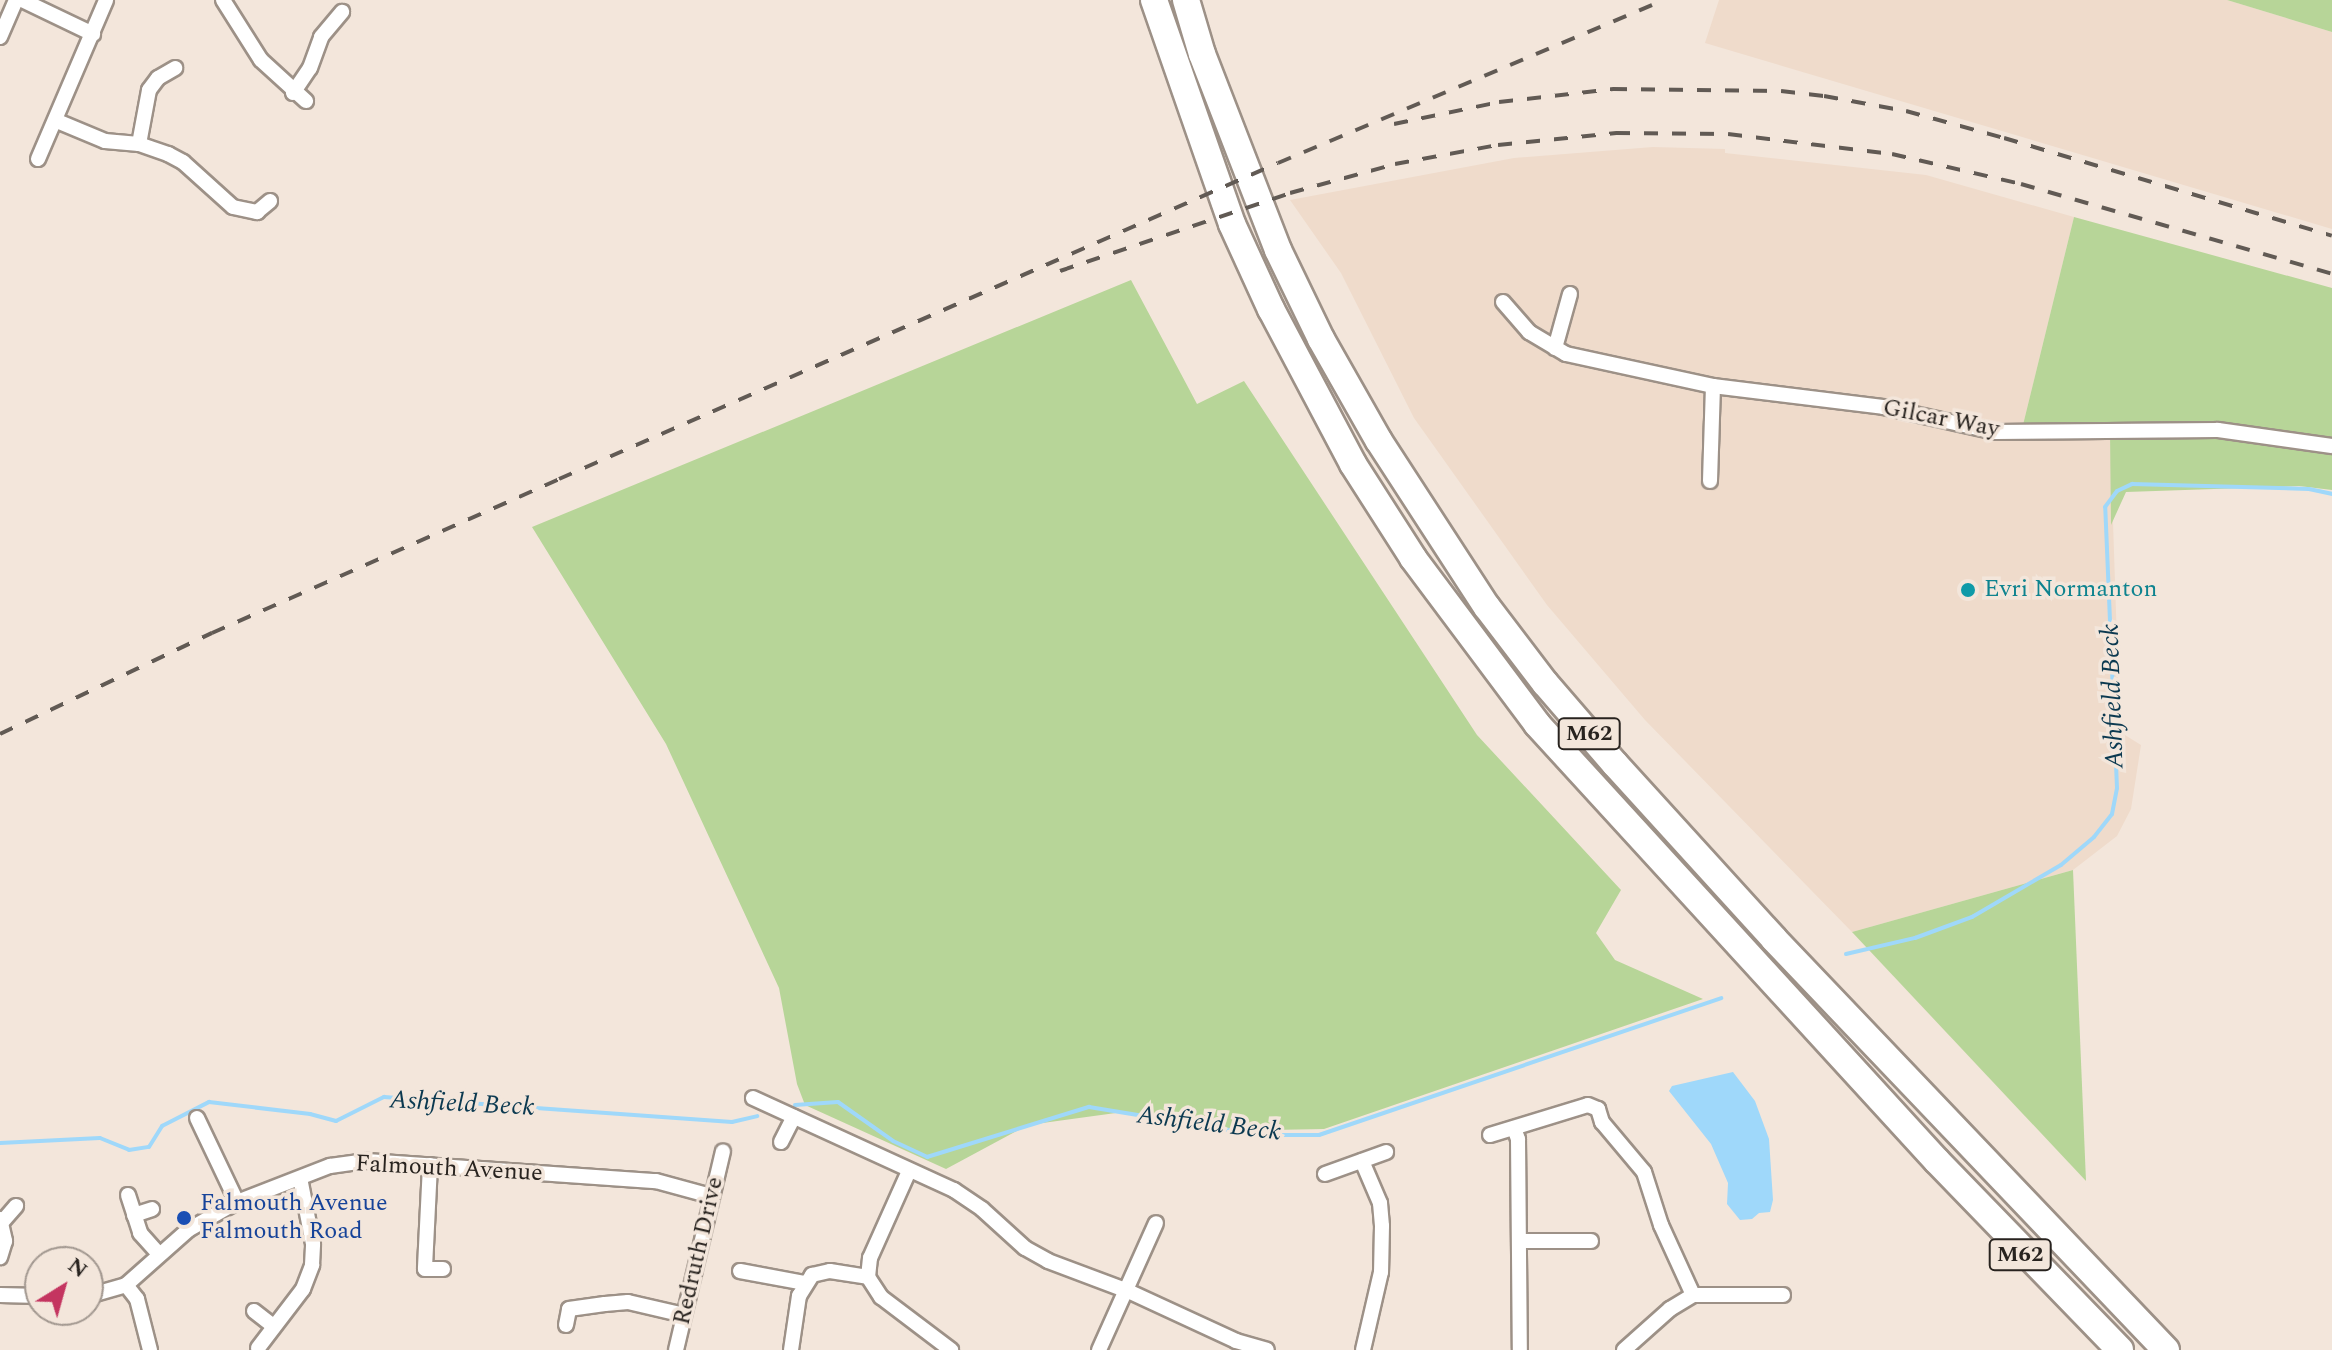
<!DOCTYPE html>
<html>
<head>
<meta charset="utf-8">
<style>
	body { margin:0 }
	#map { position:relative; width:2332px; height:1350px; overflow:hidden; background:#f3e6db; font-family:Spectral,serif }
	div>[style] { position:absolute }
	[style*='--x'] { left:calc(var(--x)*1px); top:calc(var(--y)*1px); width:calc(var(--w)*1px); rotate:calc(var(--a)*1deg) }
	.built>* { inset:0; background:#efdbcb }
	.green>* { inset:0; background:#b7d598 }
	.water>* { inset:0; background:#9fd8fa }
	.stream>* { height:4px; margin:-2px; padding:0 2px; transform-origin:2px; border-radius:2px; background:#9fd8fa }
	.roads { filter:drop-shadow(2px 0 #9d9187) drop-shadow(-2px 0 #9d9187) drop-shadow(0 2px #9d9187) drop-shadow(0 -2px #9d9187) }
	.street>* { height:14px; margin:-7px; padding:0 7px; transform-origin:7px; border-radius:7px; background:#fff }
	.highway>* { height:26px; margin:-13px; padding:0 13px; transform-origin:13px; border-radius:13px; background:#fff }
	.rail>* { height:4px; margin-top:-2px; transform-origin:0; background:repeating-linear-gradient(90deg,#615a54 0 14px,transparent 0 28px) }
	.dots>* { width:22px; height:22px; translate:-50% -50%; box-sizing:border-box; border:4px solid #f3e6db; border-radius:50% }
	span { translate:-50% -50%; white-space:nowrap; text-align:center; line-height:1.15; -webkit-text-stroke:7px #f3e6db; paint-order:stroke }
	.shield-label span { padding:2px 6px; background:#f3e6db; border:2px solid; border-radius:6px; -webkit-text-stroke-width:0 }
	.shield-label { font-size:22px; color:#28231f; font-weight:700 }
	.street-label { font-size:24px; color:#28231f }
	.culture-label { font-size:24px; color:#0d838f }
	.left { translate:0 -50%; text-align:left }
	.transit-label { font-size:24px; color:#164399 }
	.water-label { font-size:26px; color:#0b3950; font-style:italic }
	.north { position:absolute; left:24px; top:1246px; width:80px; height:80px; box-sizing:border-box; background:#f3e6db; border:2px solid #a29890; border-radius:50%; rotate:37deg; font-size:22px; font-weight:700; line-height:32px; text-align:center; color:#28231f }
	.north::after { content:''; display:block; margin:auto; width:28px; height:36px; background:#c43560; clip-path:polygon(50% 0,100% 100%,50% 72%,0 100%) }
</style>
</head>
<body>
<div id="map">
	<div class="built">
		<i style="clip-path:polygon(1719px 0,2227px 0,2332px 32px,2332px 229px,1705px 43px)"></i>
		<i style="clip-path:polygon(1653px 147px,1725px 149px,1725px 153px,1926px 175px,2074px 217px,2021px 433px,2110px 432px,2120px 732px,2141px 745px,2131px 809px,2117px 836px,2073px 870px,1852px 932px,1645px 720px,1547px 605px,1414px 418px,1341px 273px,1290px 200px,1514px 158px)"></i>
	</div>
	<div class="green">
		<i style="clip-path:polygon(2227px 0,2332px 0,2332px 32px)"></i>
		<i style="clip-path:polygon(2074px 217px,2332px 288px,2332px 490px,2299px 486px,2126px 492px,2111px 525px,2110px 432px,2021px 433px)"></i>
		<i style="clip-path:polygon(1131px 280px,1197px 404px,1244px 381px,1477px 735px,1621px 890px,1596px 933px,1615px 960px,1703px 999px,1324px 1129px,1227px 1131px,1123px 1112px,1028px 1125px,946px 1169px,805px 1105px,797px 1084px,779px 988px,666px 744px,532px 527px)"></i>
		<i style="clip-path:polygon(2073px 870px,2086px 1181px,1852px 932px)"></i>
	</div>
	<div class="water">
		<i style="clip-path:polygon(1733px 1072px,1755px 1101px,1769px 1139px,1773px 1200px,1770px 1212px,1759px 1213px,1752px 1219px,1740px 1220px,1727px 1204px,1728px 1183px,1711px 1144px,1669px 1091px,1672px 1086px)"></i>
	</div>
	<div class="stream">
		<i style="--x:1846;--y:954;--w:71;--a:-13.1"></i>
		<i style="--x:1915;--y:938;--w:61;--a:-20.2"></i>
		<i style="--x:1972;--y:917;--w:103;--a:-30.3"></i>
		<i style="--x:2061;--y:865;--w:43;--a:-40.3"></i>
		<i style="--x:2094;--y:837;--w:29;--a:-52"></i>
		<i style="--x:2112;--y:814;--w:26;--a:-79"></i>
		<i style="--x:2117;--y:788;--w:281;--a:-92.4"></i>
		<i style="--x:2105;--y:507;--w:20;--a:-53"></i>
		<i style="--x:2117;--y:491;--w:17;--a:-25"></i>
		<i style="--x:2132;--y:484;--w:177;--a:1.6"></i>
		<i style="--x:2309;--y:489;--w:24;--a:12"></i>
		<i style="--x:795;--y:1105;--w:43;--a:-4"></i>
		<i style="--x:838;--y:1102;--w:67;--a:35.3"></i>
		<i style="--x:893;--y:1141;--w:38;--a:25"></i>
		<i style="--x:927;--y:1157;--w:170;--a:-17.2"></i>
		<i style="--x:1089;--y:1107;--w:173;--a:9.3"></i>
		<i style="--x:1260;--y:1135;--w:59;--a:0"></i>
		<i style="--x:1319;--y:1135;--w:425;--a:-18.8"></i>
		<i style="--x:0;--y:1143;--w:100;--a:-2.9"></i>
		<i style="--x:100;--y:1138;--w:31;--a:22"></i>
		<i style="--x:129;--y:1150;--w:20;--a:-9"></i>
		<i style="--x:149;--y:1147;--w:25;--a:-58"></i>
		<i style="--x:162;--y:1126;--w:53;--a:-27.1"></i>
		<i style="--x:209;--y:1102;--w:102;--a:6.8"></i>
		<i style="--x:310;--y:1114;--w:27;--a:15"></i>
		<i style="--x:336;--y:1121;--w:54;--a:-26.6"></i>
		<i style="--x:384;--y:1097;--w:349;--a:4.1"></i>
		<i style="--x:732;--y:1122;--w:26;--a:-13"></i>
	</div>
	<div class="roads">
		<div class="street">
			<i style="--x:22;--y:0;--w:79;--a:25.6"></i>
			<i style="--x:223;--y:0;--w:71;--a:57.7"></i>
			<i style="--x:261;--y:60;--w:61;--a:42.3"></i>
			<i style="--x:0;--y:37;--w:40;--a:-66.6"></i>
			<i style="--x:293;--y:93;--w:30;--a:-56"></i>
			<i style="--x:310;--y:68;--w:33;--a:-70"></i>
			<i style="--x:321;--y:37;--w:33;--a:-50"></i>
			<i style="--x:57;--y:121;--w:52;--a:22.6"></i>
			<i style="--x:105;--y:141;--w:34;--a:5"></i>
			<i style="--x:139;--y:144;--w:31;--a:19"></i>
			<i style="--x:168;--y:154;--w:17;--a:28"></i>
			<i style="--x:183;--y:162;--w:67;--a:42"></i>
			<i style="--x:233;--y:207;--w:25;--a:12"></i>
			<i style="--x:257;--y:212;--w:17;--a:-40"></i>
			<i style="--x:139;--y:144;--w:55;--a:-79.5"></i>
			<i style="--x:149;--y:90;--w:15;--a:-53"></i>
			<i style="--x:158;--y:78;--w:20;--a:-30"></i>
			<i style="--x:38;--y:159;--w:173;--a:-66.8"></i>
			<i style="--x:1503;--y:302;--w:40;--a:49"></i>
			<i style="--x:1529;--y:332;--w:43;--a:30.7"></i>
			<i style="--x:1566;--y:354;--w:150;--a:12.3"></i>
			<i style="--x:1713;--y:386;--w:171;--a:7"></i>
			<i style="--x:1883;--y:407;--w:116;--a:12.5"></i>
			<i style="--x:1996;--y:432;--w:222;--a:-0.5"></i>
			<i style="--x:2218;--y:430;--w:115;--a:8"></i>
			<i style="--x:1555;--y:348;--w:56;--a:-74.5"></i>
			<i style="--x:1710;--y:481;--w:95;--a:-88.2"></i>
			<i style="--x:753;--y:1098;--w:221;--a:24.6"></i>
			<i style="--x:954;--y:1190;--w:34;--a:34"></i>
			<i style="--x:982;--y:1209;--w:58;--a:42.2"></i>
			<i style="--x:1025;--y:1248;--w:26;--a:29"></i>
			<i style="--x:1048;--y:1261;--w:85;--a:20.6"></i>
			<i style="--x:1128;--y:1291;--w:119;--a:24.8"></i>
			<i style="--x:1236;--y:1341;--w:32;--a:16"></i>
			<i style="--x:197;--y:1118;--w:93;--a:64.5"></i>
			<i style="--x:1514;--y:1128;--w:12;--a:70"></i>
			<i style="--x:1518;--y:1139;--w:211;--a:89.5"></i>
			<i style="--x:1490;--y:1135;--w:102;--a:-17"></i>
			<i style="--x:1588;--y:1105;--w:11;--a:22"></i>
			<i style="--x:1598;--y:1109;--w:14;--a:73"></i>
			<i style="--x:1602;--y:1122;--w:65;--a:50"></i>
			<i style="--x:1644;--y:1172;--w:56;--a:72.2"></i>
			<i style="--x:1661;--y:1225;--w:77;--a:65.4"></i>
			<i style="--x:781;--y:1142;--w:28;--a:-63"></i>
			<i style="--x:1362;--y:1161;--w:46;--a:66.8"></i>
			<i style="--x:1380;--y:1203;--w:23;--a:85"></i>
			<i style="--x:1382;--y:1226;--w:46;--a:91.2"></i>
			<i style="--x:1381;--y:1272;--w:80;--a:103"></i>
			<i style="--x:430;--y:1165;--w:104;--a:92.8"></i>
			<i style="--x:425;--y:1269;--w:18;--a:0"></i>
			<i style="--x:909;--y:1171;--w:95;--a:114.1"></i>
			<i style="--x:870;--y:1258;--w:19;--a:96"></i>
			<i style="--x:868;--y:1277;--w:24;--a:57"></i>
			<i style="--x:881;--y:1297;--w:88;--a:37.1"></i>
			<i style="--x:1325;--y:1174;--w:65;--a:-19.8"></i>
			<i style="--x:128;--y:1195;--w:40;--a:72"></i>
			<i style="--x:140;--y:1233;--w:27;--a:48"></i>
			<i style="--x:134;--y:1215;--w:19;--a:-18"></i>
			<i style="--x:0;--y:1219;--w:23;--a:77"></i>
			<i style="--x:5;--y:1241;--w:17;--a:107"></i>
			<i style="--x:3;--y:1221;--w:20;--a:-49"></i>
			<i style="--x:1519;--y:1241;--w:72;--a:0"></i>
			<i style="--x:740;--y:1271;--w:65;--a:10.6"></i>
			<i style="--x:126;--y:1285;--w:18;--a:52"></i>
			<i style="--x:137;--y:1299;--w:53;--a:75.7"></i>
			<i style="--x:0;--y:1295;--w:40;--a:1.4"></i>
			<i style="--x:88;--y:1296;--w:40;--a:-16"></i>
			<i style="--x:126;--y:1285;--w:83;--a:-41.6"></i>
			<i style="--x:188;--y:1230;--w:56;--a:-29.7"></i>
			<i style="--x:237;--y:1202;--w:100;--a:-21.2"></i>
			<i style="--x:330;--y:1166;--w:37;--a:-8"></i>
			<i style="--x:367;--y:1161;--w:290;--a:4"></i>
			<i style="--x:656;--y:1181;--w:57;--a:15.3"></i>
			<i style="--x:254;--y:1311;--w:24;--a:38"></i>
			<i style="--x:566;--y:1325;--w:16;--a:-79"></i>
			<i style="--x:569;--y:1309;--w:36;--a:-8"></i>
			<i style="--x:605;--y:1304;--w:23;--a:-5"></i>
			<i style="--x:628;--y:1302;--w:57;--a:13.1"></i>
			<i style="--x:258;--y:1348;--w:74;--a:-52.7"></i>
			<i style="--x:303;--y:1289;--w:26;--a:-69"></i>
			<i style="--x:312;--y:1265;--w:21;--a:-87"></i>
			<i style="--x:313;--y:1244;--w:67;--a:-101.1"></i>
			<i style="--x:676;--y:1350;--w:204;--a:-76.7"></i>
			<i style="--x:791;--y:1350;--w:55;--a:-81.6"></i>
			<i style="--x:799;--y:1296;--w:25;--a:-58"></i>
			<i style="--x:812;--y:1275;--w:18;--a:-13"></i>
			<i style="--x:830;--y:1271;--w:38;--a:9"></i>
			<i style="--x:1099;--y:1350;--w:139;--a:-65.8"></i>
			<i style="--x:1624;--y:1350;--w:62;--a:-41.7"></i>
			<i style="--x:1670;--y:1309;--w:27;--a:-31"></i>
			<i style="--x:1693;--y:1295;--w:90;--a:0"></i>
		</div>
		<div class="highway">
			<i style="--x:1154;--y:0;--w:237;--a:70.8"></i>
			<i style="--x:1232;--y:224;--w:94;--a:65.4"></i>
			<i style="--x:1271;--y:309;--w:175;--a:62.1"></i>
			<i style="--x:1353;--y:464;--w:112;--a:57.4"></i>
			<i style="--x:1413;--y:558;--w:207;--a:53.2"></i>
			<i style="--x:1537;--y:724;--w:592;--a:47.53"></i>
			<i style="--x:1937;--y:1161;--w:263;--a:45.9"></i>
			<i style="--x:1186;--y:0;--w:56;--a:73.5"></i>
			<i style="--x:1202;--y:54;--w:210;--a:68.8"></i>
			<i style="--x:1278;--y:250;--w:99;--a:64.2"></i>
			<i style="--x:1321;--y:339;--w:117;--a:60.4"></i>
			<i style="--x:1379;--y:441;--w:198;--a:57"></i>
			<i style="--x:1487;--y:607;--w:96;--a:52.7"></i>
			<i style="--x:1545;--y:683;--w:107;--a:49.2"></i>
			<i style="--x:1615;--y:764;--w:236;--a:47.7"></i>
			<i style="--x:1774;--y:939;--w:568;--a:46.36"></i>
		</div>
	</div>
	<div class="rail">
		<i style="--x:1394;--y:124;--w:107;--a:-11.8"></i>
		<i style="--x:1499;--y:102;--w:115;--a:-6.5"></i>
		<i style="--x:1613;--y:89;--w:168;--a:0.7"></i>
		<i style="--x:1781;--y:91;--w:43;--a:6.6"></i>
		<i style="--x:1824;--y:96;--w:83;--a:10.4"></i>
		<i style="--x:1906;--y:111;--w:102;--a:15.4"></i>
		<i style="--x:2004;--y:138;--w:342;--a:16.6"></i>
		<i style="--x:1060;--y:271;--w:243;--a:-18.7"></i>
		<i style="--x:1290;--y:193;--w:109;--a:-15.4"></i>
		<i style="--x:1395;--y:164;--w:105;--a:-10.5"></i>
		<i style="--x:1498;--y:145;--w:119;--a:-5.8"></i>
		<i style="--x:1616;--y:133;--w:112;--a:0.5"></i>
		<i style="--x:1728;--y:134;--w:165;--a:7"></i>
		<i style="--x:1892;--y:154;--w:132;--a:13.1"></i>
		<i style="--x:2021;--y:184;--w:324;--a:16.1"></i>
		<i style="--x:0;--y:734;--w:235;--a:-25.5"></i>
		<i style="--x:212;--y:633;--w:380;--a:-23.9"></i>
		<i style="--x:559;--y:479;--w:785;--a:-23.73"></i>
		<i style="--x:1278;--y:163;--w:418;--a:-22.9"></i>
	</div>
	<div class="dots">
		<i style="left:1968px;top:590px;background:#0f9aa8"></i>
		<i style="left:184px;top:1218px;background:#1a4fb4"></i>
	</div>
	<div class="shield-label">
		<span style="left:1589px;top:734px">M62</span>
		<span style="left:2020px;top:1255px">M62</span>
	</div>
	<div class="street-label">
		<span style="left:1941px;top:419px;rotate:11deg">Gilcar Way</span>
		<span style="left:449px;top:1169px;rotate:3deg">Falmouth Avenue</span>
		<span style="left:699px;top:1251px;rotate:-77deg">Redruth Drive</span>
	</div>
	<div class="culture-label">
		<span class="left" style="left:1984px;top:590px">Evri Normanton</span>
	</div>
	<div class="transit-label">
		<span class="left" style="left:200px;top:1218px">Falmouth Avenue<br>Falmouth Road</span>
	</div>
	<div class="water-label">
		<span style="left:2113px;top:696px;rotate:-92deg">Ashfield Beck</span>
		<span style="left:462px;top:1104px;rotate:3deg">Ashfield Beck</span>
		<span style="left:1209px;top:1124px;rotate:7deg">Ashfield Beck</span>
	</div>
	<div class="north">N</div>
</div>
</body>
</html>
